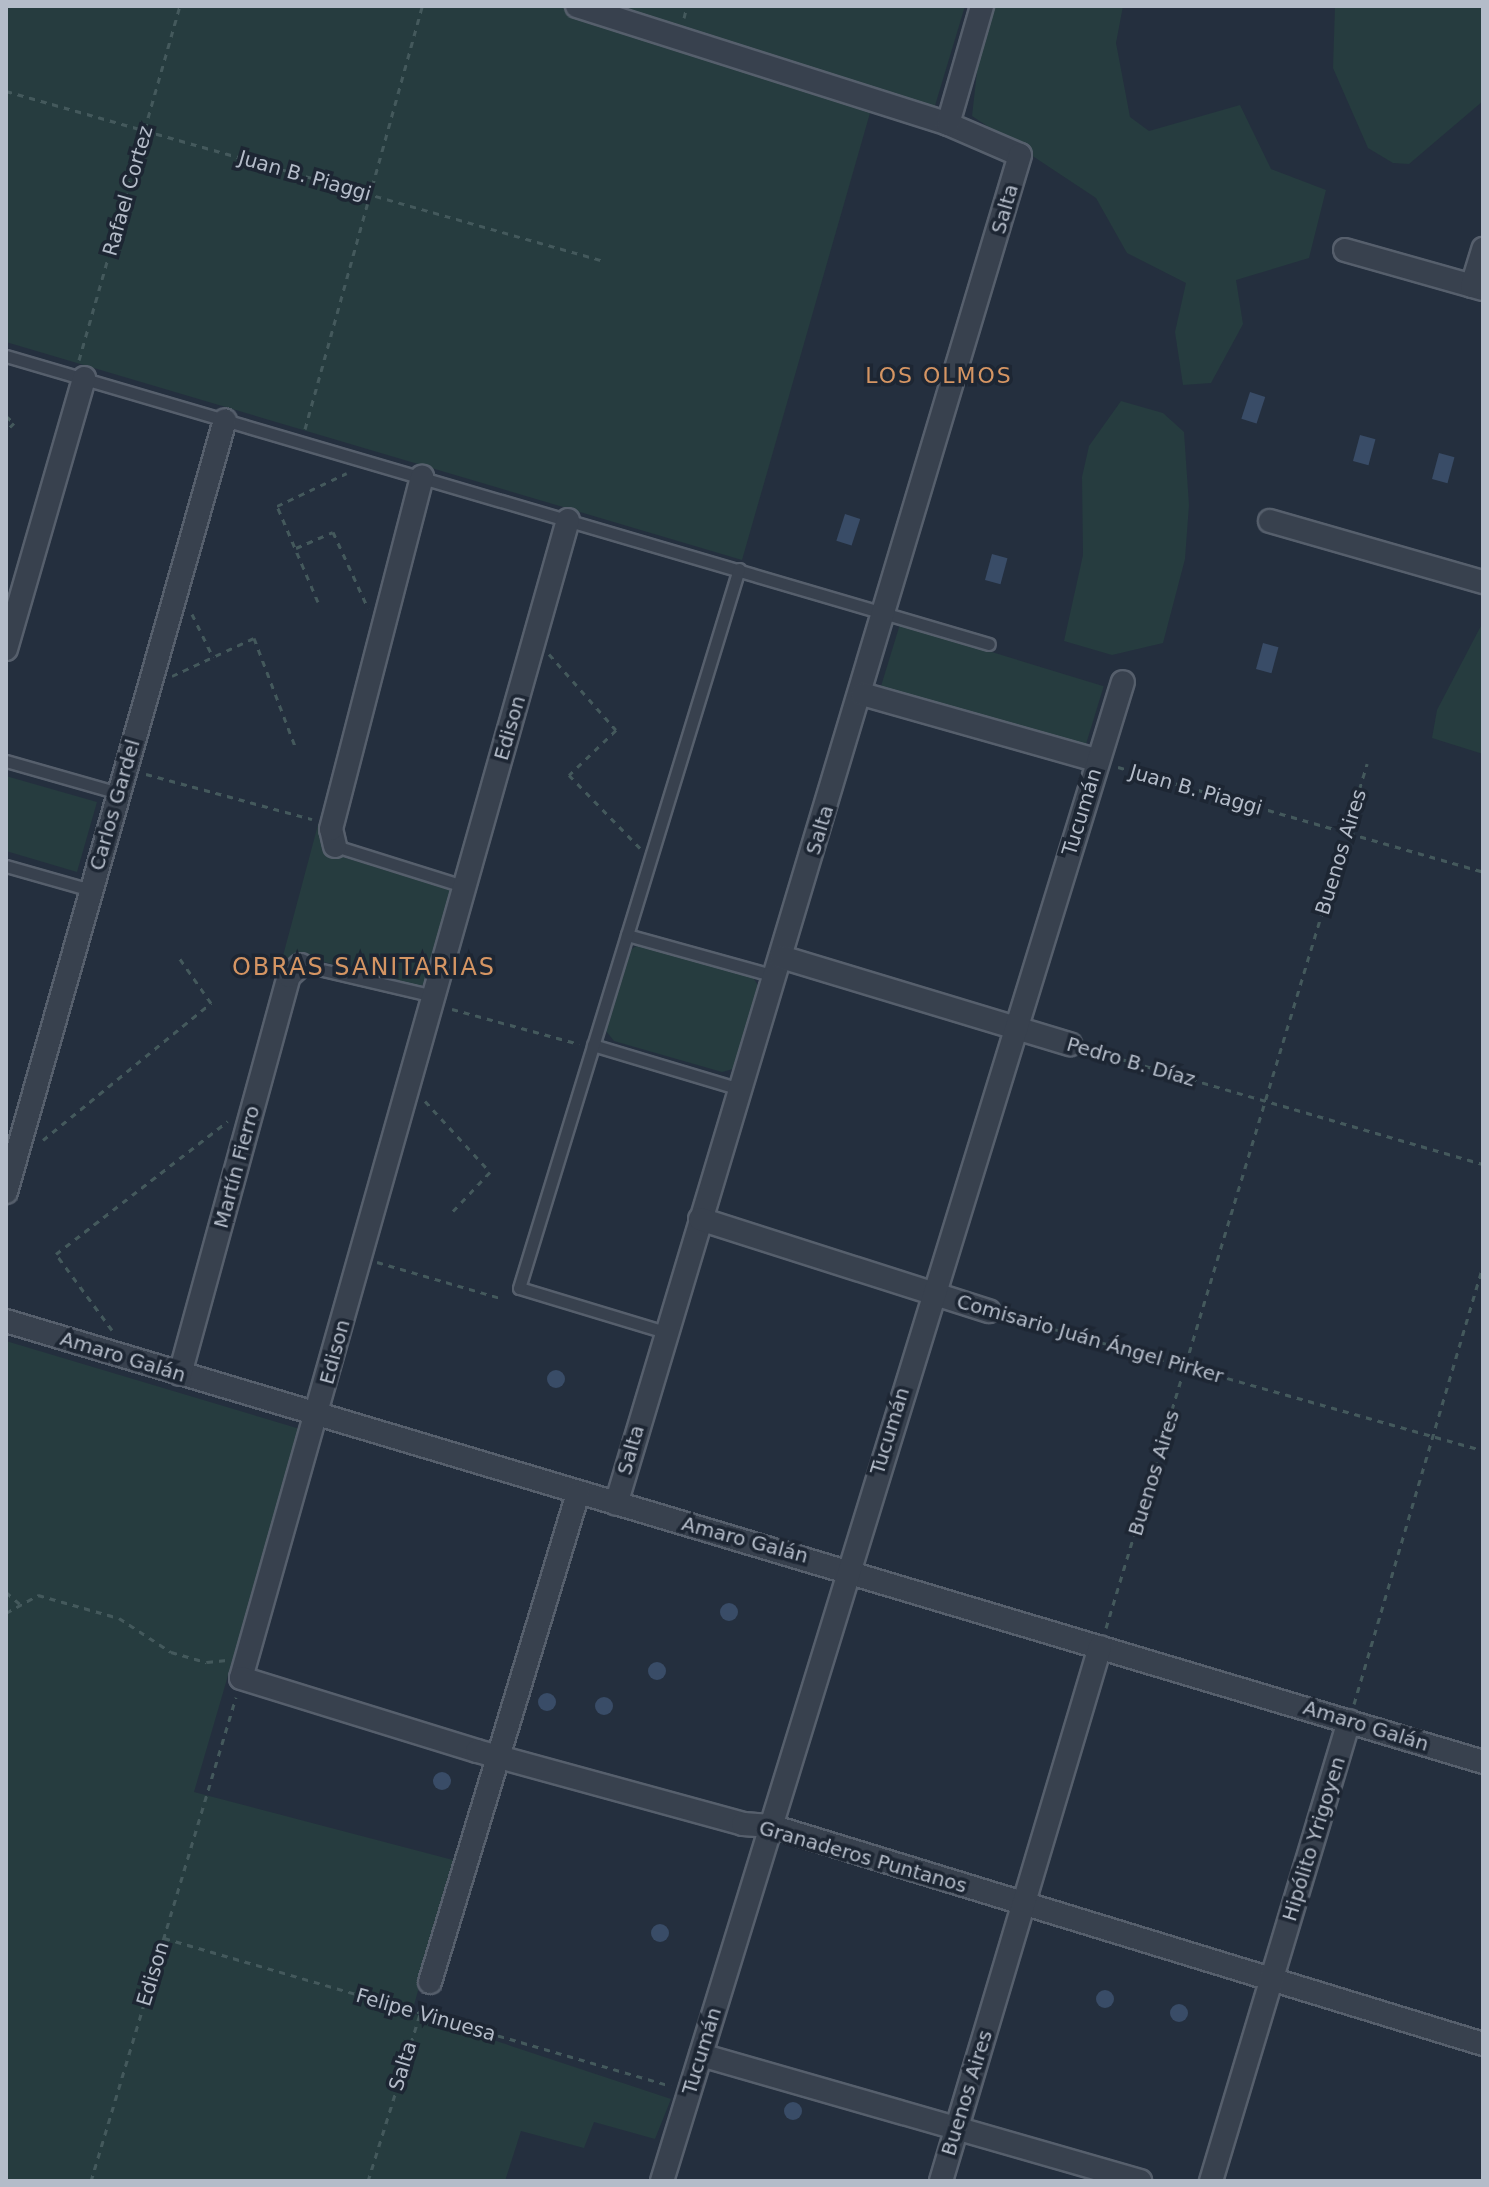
<!DOCTYPE html>
<html>
<head>
<meta charset="utf-8">
<style>
	body { margin:0 }
	#map { position:relative; width:1489px; height:2187px; overflow:hidden; background:#242f3e; font-family:"DejaVu Sans",sans-serif }
	div>[style] { position:absolute }
	[style*='--x'] { left:calc(var(--x)*1px); top:calc(var(--y)*1px); width:calc(var(--w)*1px); rotate:calc(var(--a)*1deg) }
	.green>* { inset:0; background:#263c3f; transform-origin:0 0 }
	.water>* { inset:0; background:#394c67; transform-origin:0 0 }
	.round { border-radius:50% }
	.path>* { height:3px; margin-top:-1.5px; transform-origin:0; background:repeating-linear-gradient(90deg,#44595c 0 6px,transparent 0 12px) }
	.roads { filter:drop-shadow(2px 0 #565f6c) drop-shadow(-2px 0 #565f6c) drop-shadow(0 2px #565f6c) drop-shadow(0 -2px #565f6c) }
	.lane>* { height:11px; margin:-5.5px; padding:0 5.5px; transform-origin:5.5px; border-radius:5.5px; background:#38414e }
	.street>* { height:22px; margin:-11px; padding:0 11px; transform-origin:11px; border-radius:11px; background:#38414e }
	span { translate:-50% -50%; white-space:nowrap; text-align:center; line-height:1.15; -webkit-text-stroke:7px #1d2633; paint-order:stroke }
	.street-label { font-size:20px; color:#b4bcc9 }
	.neighbourhood-label { font-size:22px; color:#d59563; letter-spacing:2px }
	.quarter-label { font-size:24px; color:#d59563; letter-spacing:2px }
	.frame { position:absolute; inset:0; border:8px solid #b4bcc9; pointer-events:none }
</style>
</head>
<body>
<div id="map">
	<div class="green">
		<i style="clip-path:polygon(6px 6px,557px 6px,872px 106px,742px 560px,6px 342px)"></i>
		<i style="clip-path:polygon(607px 6px,965px 6px,934px 109px)"></i>
		<i style="clip-path:polygon(994px 6px,1123px 6px,1116px 43px,1130px 117px,1149px 131px,1240px 105px,1271px 169px,1326px 190px,1309px 258px,1236px 280px,1243px 324px,1211px 383px,1183px 385px,1175px 332px,1186px 283px,1127px 253px,1096px 198px,972px 116px,978px 63px)"></i>
		<i style="clip-path:polygon(1335px 6px,1483px 6px,1483px 101px,1409px 164px,1393px 163px,1368px 148px,1333px 68px)"></i>
		<i style="clip-path:polygon(1121px 401px,1163px 413px,1184px 432px,1189px 505px,1185px 559px,1163px 643px,1112px 655px,1064px 641px,1083px 555px,1082px 477px,1089px 446px)"></i>
		<i style="clip-path:polygon(1483px 622px,1483px 754px,1432px 738px,1437px 710px)"></i>
		<i style="left:900px;top:624px;width:213px;height:65px;rotate:17deg"></i>
		<i style="clip-path:polygon(6px 776px,97px 802px,77px 872px,6px 851px)"></i>
		<i style="clip-path:polygon(319px 821px,330px 853px,450px 890px,454px 898px,431px 978px,421px 986px,300px 956px,280px 967px)"></i>
		<i style="clip-path:polygon(641px 943px,752px 976px,759px 987px,733px 1069px,722px 1072px,614px 1041px,606px 1031px,627px 952px)"></i>
		<i style="clip-path:polygon(6px 1341px,300px 1429px,194px 1792px,453px 1860px,412px 2013px,671px 2099px,655px 2139px,594px 2122px,584px 2148px,521px 2131px,505px 2181px,6px 2181px)"></i>
	</div>
	<div class="water">
		<i style="left:1250px;top:392px;width:16px;height:28px;rotate:18deg"></i>
		<i style="left:1360px;top:435px;width:16px;height:27px;rotate:15deg"></i>
		<i style="left:1439px;top:453px;width:16px;height:27px;rotate:15deg"></i>
		<i style="left:845px;top:514px;width:16px;height:28px;rotate:18deg"></i>
		<i style="left:992px;top:554px;width:16px;height:27px;rotate:15deg"></i>
		<i style="left:1263px;top:643px;width:16px;height:27px;rotate:15deg"></i>
		<i class="round" style="left:547px;top:1370px;width:18px;height:18px"></i>
		<i class="round" style="left:720px;top:1603px;width:18px;height:18px"></i>
		<i class="round" style="left:648px;top:1662px;width:18px;height:18px"></i>
		<i class="round" style="left:538px;top:1693px;width:18px;height:18px"></i>
		<i class="round" style="left:595px;top:1697px;width:18px;height:18px"></i>
		<i class="round" style="left:433px;top:1772px;width:18px;height:18px"></i>
		<i class="round" style="left:651px;top:1924px;width:18px;height:18px"></i>
		<i class="round" style="left:1096px;top:1990px;width:18px;height:18px"></i>
		<i class="round" style="left:1170px;top:2004px;width:18px;height:18px"></i>
		<i class="round" style="left:784px;top:2102px;width:18px;height:18px"></i>
	</div>
	<div class="path">
		<i style="--x:684;--y:18;--w:12;--a:-76"></i>
		<i style="--x:6;--y:91;--w:622;--a:15.87"></i>
		<i style="--x:79;--y:360;--w:368;--a:-74.1"></i>
		<i style="--x:6;--y:416;--w:11;--a:41"></i>
		<i style="--x:14;--y:423;--w:11;--a:135"></i>
		<i style="--x:305;--y:429;--w:439;--a:-74.5"></i>
		<i style="--x:296;--y:548;--w:40;--a:-23.4"></i>
		<i style="--x:333;--y:532;--w:84;--a:65.3"></i>
		<i style="--x:318;--y:602;--w:104;--a:-113.1"></i>
		<i style="--x:277;--y:506;--w:77;--a:-25.2"></i>
		<i style="--x:192;--y:614;--w:48;--a:64"></i>
		<i style="--x:549;--y:654;--w:101;--a:48.6"></i>
		<i style="--x:616;--y:730;--w:65;--a:136.2"></i>
		<i style="--x:569;--y:775;--w:102;--a:45.8"></i>
		<i style="--x:172;--y:676;--w:90;--a:-24.9"></i>
		<i style="--x:254;--y:638;--w:116;--a:69.2"></i>
		<i style="--x:1118;--y:767;--w:380;--a:16"></i>
		<i style="--x:146;--y:774;--w:172;--a:15.2"></i>
		<i style="--x:452;--y:1009;--w:132;--a:15.4"></i>
		<i style="--x:1087;--y:1049;--w:412;--a:16.2"></i>
		<i style="--x:425;--y:1101;--w:96;--a:47.5"></i>
		<i style="--x:490;--y:1172;--w:54;--a:133.5"></i>
		<i style="--x:43;--y:1140;--w:217;--a:-39.2"></i>
		<i style="--x:211;--y:1003;--w:57;--a:-125.1"></i>
		<i style="--x:377;--y:1262;--w:128;--a:16.3"></i>
		<i style="--x:1008;--y:1316;--w:494;--a:15.8"></i>
		<i style="--x:112;--y:1330;--w:94;--a:-126.4"></i>
		<i style="--x:56;--y:1254;--w:217;--a:-37.7"></i>
		<i style="--x:6;--y:1592;--w:20;--a:41"></i>
		<i style="--x:6;--y:1613;--w:37;--a:-29"></i>
		<i style="--x:38;--y:1595;--w:84;--a:15.9"></i>
		<i style="--x:119;--y:1618;--w:62;--a:33.2"></i>
		<i style="--x:171;--y:1652;--w:37;--a:16"></i>
		<i style="--x:207;--y:1662;--w:20;--a:-6"></i>
		<i style="--x:1106;--y:1628;--w:903;--a:-73.19"></i>
		<i style="--x:1354;--y:1704;--w:457;--a:-73.6"></i>
		<i style="--x:164;--y:1938;--w:528;--a:16.27"></i>
		<i style="--x:91;--y:2181;--w:505;--a:-73.32"></i>
		<i style="--x:368;--y:2181;--w:189;--a:-72.7"></i>
	</div>
	<div class="roads">
		<div class="lane">
			<i style="--x:6;--y:356;--w:1024;--a:16.33"></i>
			<i style="--x:6;--y:761;--w:116;--a:15.9"></i>
			<i style="--x:335;--y:846;--w:137;--a:17.4"></i>
			<i style="--x:6;--y:866;--w:88;--a:15.8"></i>
			<i style="--x:627;--y:935;--w:154;--a:15.5"></i>
			<i style="--x:301;--y:965;--w:137;--a:13.1"></i>
			<i style="--x:593;--y:1045;--w:153;--a:16.7"></i>
			<i style="--x:665;--y:1332;--w:152;--a:-163.2"></i>
			<i style="--x:519;--y:1288;--w:752;--a:-72.99"></i>
		</div>
		<div class="street">
			<i style="--x:577;--y:6;--w:389;--a:17.6"></i>
			<i style="--x:948;--y:124;--w:78;--a:23.3"></i>
			<i style="--x:1020;--y:155;--w:1408;--a:106.67"></i>
			<i style="--x:948;--y:124;--w:123;--a:-73.9"></i>
			<i style="--x:1345;--y:250;--w:143;--a:15.8"></i>
			<i style="--x:1472;--y:286;--w:39;--a:-73"></i>
			<i style="--x:568;--y:520;--w:1203;--a:105.77"></i>
			<i style="--x:241;--y:1678;--w:247;--a:17.2"></i>
			<i style="--x:477;--y:1751;--w:276;--a:15.3"></i>
			<i style="--x:743;--y:1824;--w:28;--a:4"></i>
			<i style="--x:771;--y:1826;--w:745;--a:17.02"></i>
			<i style="--x:1270;--y:521;--w:222;--a:16"></i>
			<i style="--x:6;--y:649;--w:282;--a:-73.9"></i>
			<i style="--x:862;--y:694;--w:245;--a:15.8"></i>
			<i style="--x:335;--y:846;--w:17;--a:-103"></i>
			<i style="--x:331;--y:829;--w:364;--a:-75.5"></i>
			<i style="--x:781;--y:957;--w:302;--a:16.8"></i>
			<i style="--x:6;--y:1192;--w:802;--a:-74.16"></i>
			<i style="--x:700;--y:1219;--w:303;--a:17.7"></i>
			<i style="--x:6;--y:1321;--w:1541;--a:16.62"></i>
			<i style="--x:180;--y:1374;--w:413;--a:-74.7"></i>
			<i style="--x:289;--y:976;--w:16;--a:-43"></i>
			<i style="--x:430;--y:1982;--w:511;--a:-73.16"></i>
			<i style="--x:701;--y:2055;--w:457;--a:16"></i>
			<i style="--x:662;--y:2181;--w:1568;--a:-72.91"></i>
			<i style="--x:941;--y:2181;--w:557;--a:-73.42"></i>
			<i style="--x:1211;--y:2181;--w:480;--a:-73.3"></i>
		</div>
	</div>
	<div class="street-label">
		<span style="left:305px;top:176px;rotate:16deg">Juan B. Piaggi</span>
		<span style="left:128px;top:191px;rotate:-74deg">Rafael Cortez</span>
		<span style="left:1005px;top:209px;rotate:-74deg">Salta</span>
		<span style="left:510px;top:728px;rotate:-74deg">Edison</span>
		<span style="left:1196px;top:790px;rotate:16deg">Juan B. Piaggi</span>
		<span style="left:115px;top:805px;rotate:-74deg">Carlos Gardel</span>
		<span style="left:1082px;top:812px;rotate:-73deg">Tucumán</span>
		<span style="left:820px;top:830px;rotate:-73deg">Salta</span>
		<span style="left:1341px;top:852px;rotate:-73deg">Buenos Aires</span>
		<span style="left:1131px;top:1062px;rotate:16deg">Pedro B. Díaz</span>
		<span style="left:237px;top:1167px;rotate:-75deg">Martín Fierro</span>
		<span style="left:1090px;top:1339px;rotate:16deg">Comisario Juán Ángel Pirker</span>
		<span style="left:335px;top:1352px;rotate:-75deg">Edison</span>
		<span style="left:123px;top:1357px;rotate:17deg">Amaro Galán</span>
		<span style="left:890px;top:1431px;rotate:-73deg">Tucumán</span>
		<span style="left:631px;top:1450px;rotate:-74deg">Salta</span>
		<span style="left:1154px;top:1473px;rotate:-73deg">Buenos Aires</span>
		<span style="left:745px;top:1540px;rotate:15deg">Amaro Galán</span>
		<span style="left:1366px;top:1726px;rotate:17deg">Amaro Galán</span>
		<span style="left:1314px;top:1839px;rotate:-73deg">Hipólito Yrigoyen</span>
		<span style="left:863px;top:1857px;rotate:16deg">Granaderos Puntanos</span>
		<span style="left:153px;top:1974px;rotate:-73deg">Edison</span>
		<span style="left:426px;top:2015px;rotate:16deg">Felipe Vinuesa</span>
		<span style="left:702px;top:2051px;rotate:-73deg">Tucumán</span>
		<span style="left:403px;top:2066px;rotate:-73deg">Salta</span>
		<span style="left:967px;top:2093px;rotate:-73deg">Buenos Aires</span>
	</div>
	<div class="neighbourhood-label">
		<span style="left:939px;top:376px">LOS OLMOS</span>
	</div>
	<div class="quarter-label">
		<span style="left:364px;top:968px">OBRAS SANITARIAS</span>
	</div>
	<div class="frame"></div>
</div>
</body>
</html>
